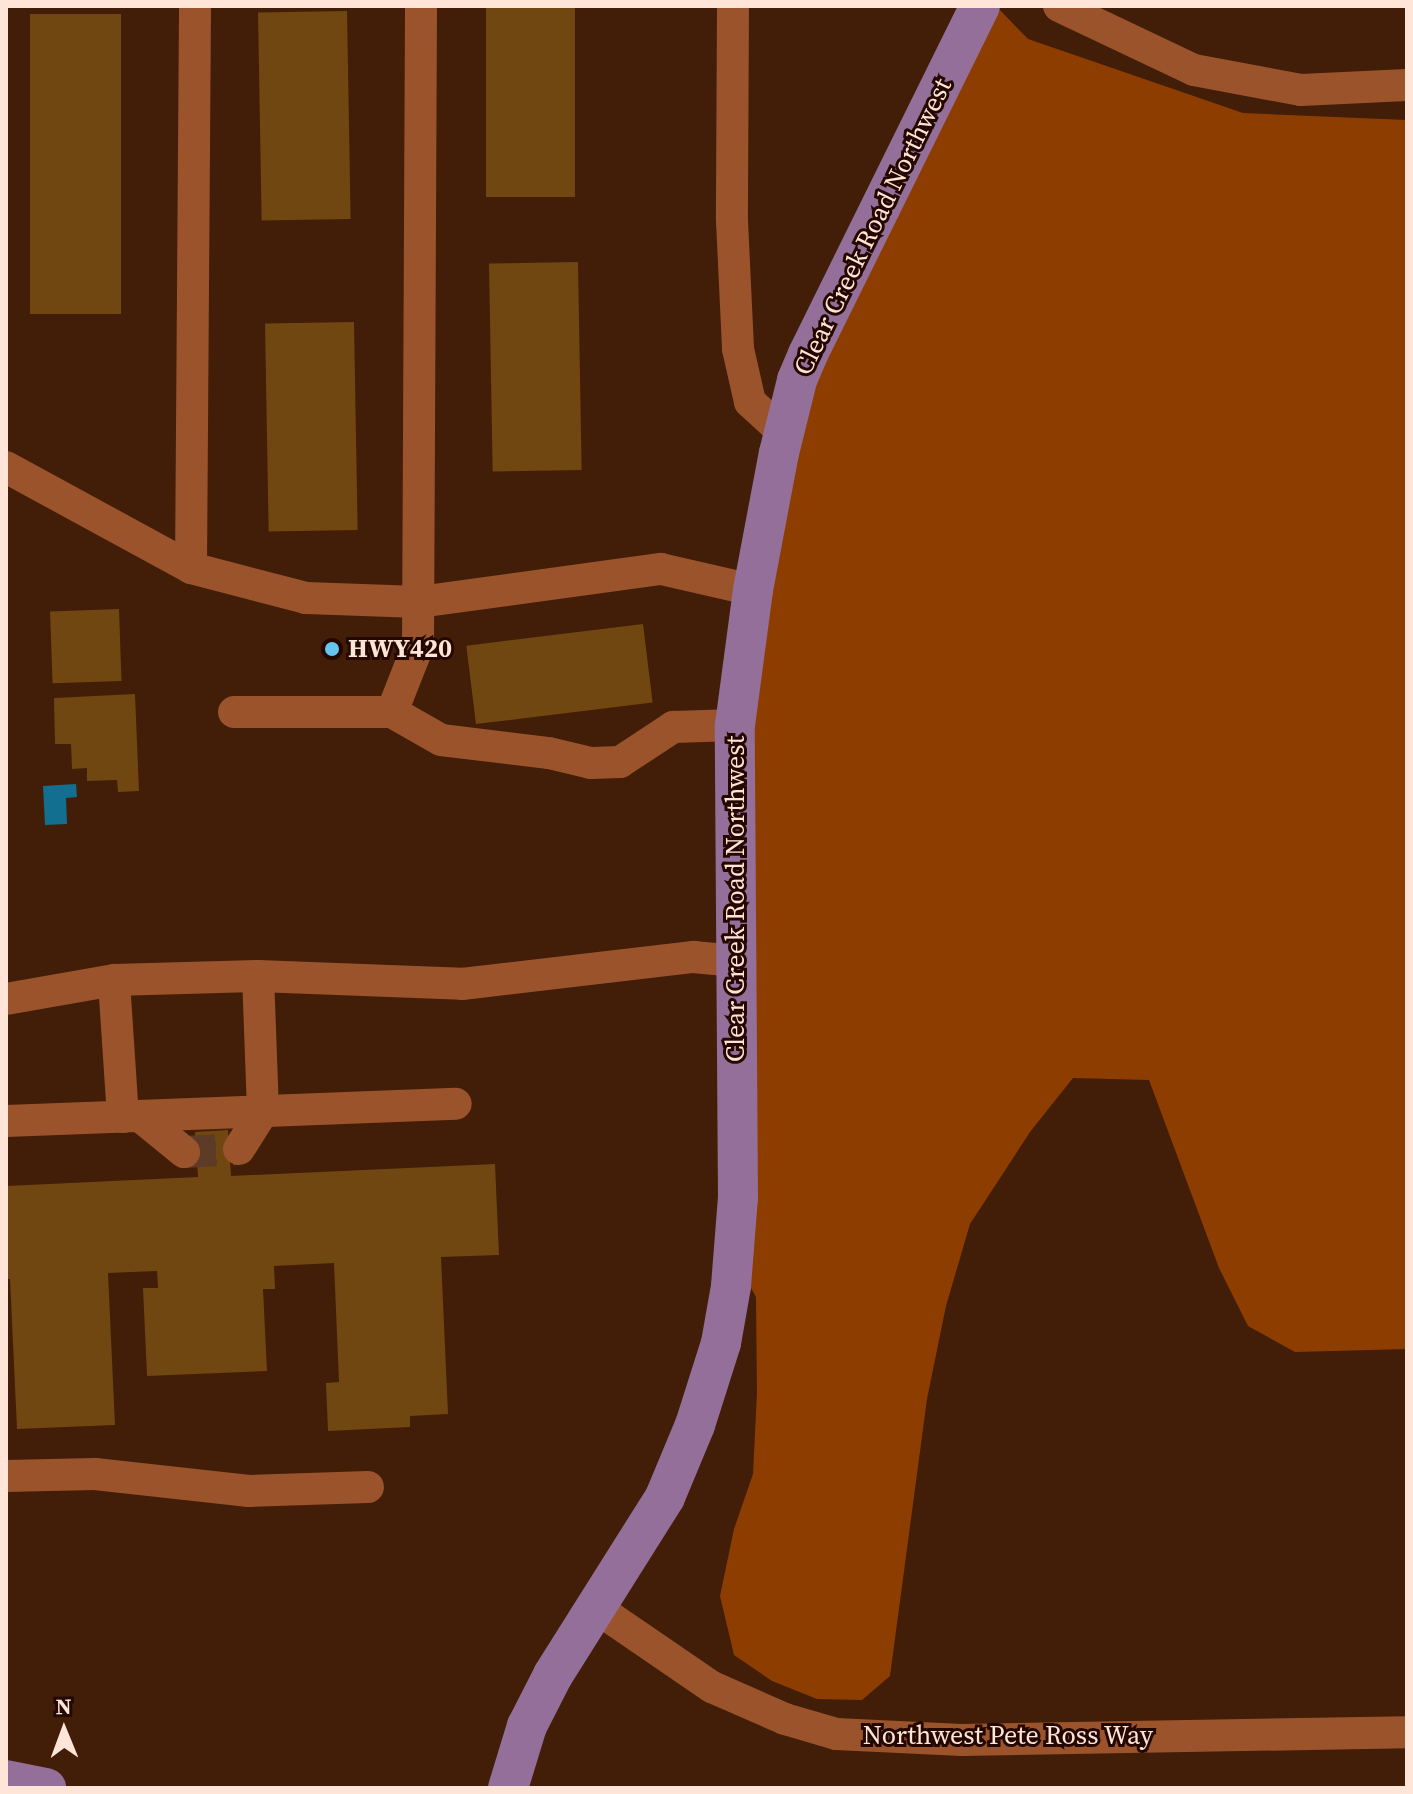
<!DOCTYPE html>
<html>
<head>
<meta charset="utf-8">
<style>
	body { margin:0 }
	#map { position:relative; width:1413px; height:1794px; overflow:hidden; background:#421d07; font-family:"Source Serif 4",serif }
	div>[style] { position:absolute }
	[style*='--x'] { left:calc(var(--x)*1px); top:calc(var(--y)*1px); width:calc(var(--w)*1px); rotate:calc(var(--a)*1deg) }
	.forest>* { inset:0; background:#8e3d00 }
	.water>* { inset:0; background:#126f90 }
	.building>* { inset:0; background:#704710; transform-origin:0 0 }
	.minor-tunnel>* { height:32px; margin-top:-16px; transform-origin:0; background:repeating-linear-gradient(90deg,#5e3b26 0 32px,transparent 0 48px) }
	.minor>* { height:32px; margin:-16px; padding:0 16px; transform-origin:16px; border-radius:16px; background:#9a532b }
	.major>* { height:40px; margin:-20px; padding:0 20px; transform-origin:20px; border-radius:20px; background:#946f99 }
	.dots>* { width:22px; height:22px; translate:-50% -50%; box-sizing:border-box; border:4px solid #240800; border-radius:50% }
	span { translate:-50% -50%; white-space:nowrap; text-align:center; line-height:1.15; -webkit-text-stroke:6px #240800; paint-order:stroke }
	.street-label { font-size:26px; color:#fee5d8 }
	.poi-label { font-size:26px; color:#fee5d8; font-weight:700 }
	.left { translate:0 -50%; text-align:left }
	.frame { position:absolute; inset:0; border:8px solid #fee5d8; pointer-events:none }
	.north { position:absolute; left:24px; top:1690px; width:80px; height:80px; -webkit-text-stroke:6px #240800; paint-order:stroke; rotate:359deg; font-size:22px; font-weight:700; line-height:32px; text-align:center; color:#fee5d8 }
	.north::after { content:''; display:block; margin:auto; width:28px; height:36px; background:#fee5d8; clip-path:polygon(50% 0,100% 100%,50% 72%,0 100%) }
</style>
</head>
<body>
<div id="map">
	<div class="forest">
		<i style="clip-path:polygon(996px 6px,1028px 39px,1243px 113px,1407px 120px,1407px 1349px,1295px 1352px,1248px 1326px,1219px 1268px,1149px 1080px,1073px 1078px,1030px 1132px,970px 1224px,946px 1306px,927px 1399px,890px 1676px,862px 1700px,817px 1699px,772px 1681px,734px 1655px,720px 1596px,734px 1529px,753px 1474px,757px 1392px,756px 1297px,734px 1257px,735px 725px,779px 453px)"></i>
	</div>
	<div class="water">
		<i style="clip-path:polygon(76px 784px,77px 797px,66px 798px,67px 824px,45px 825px,43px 786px)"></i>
	</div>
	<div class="building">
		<i style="left:486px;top:6px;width:89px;height:191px"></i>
		<i style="left:347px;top:11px;width:208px;height:89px;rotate:89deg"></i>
		<i style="left:30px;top:14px;width:91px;height:300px"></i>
		<i style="left:578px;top:262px;width:208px;height:89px;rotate:89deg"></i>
		<i style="left:354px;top:322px;width:208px;height:89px;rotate:89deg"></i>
		<i style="left:119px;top:609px;width:72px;height:69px;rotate:88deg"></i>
		<i style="left:643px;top:624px;width:79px;height:178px;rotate:83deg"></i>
		<i style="clip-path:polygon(135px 694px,139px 791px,118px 792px,117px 780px,87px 781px,87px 768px,72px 769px,71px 744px,55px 744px,54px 698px)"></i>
		<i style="clip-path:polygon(228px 1130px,231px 1176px,495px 1164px,499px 1255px,441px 1257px,448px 1414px,410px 1416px,410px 1427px,328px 1431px,326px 1383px,339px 1382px,334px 1263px,274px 1266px,275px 1289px,263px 1289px,267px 1371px,147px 1376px,143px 1288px,158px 1288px,157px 1271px,108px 1273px,115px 1425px,17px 1429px,10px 1279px,6px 1279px,6px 1186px,198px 1177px,195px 1132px)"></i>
	</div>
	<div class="minor-tunnel">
		<i style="--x:184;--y:1152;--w:55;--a:-3.1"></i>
	</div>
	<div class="minor">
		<i style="--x:733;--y:6;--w:215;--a:90.3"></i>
		<i style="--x:732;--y:221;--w:128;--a:87.3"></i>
		<i style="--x:738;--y:349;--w:54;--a:77.2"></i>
		<i style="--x:750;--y:402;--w:46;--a:42.4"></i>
		<i style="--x:1059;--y:6;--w:149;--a:25.4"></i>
		<i style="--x:1194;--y:70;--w:109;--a:10.6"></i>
		<i style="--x:1301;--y:90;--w:106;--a:-2.7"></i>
		<i style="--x:6;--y:467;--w:211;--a:28.6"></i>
		<i style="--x:191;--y:568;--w:119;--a:14.6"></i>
		<i style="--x:306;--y:598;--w:113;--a:2"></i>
		<i style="--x:419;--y:602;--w:244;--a:-7.8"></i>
		<i style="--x:661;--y:569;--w:94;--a:12.9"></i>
		<i style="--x:191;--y:568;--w:562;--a:-89.59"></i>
		<i style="--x:234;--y:712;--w:158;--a:0"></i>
		<i style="--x:392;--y:712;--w:71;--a:-68.5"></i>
		<i style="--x:418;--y:646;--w:640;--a:-89.73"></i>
		<i style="--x:392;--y:712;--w:56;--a:29.7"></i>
		<i style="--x:441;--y:740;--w:109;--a:6.9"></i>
		<i style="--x:549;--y:753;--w:43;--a:13.4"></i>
		<i style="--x:591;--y:763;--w:29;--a:-2"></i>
		<i style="--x:620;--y:762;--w:64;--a:-33.4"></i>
		<i style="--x:673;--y:727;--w:62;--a:-1.8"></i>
		<i style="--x:6;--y:999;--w:110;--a:-10"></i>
		<i style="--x:140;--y:1116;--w:57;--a:39.3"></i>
		<i style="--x:123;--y:1117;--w:137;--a:-93.8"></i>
		<i style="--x:114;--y:980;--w:144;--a:-1.6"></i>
		<i style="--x:258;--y:976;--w:204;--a:2.2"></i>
		<i style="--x:462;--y:984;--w:233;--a:-6.7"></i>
		<i style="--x:693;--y:957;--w:44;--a:5.2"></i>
		<i style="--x:6;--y:1121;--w:450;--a:-2.2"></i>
		<i style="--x:239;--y:1149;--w:45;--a:-57.7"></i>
		<i style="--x:263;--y:1111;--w:135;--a:-92.1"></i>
		<i style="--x:6;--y:1476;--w:89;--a:-1.3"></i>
		<i style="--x:95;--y:1474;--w:155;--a:6.3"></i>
		<i style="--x:249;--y:1491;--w:119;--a:-1.9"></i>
		<i style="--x:595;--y:1607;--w:142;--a:34.4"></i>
		<i style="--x:712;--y:1687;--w:80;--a:23.7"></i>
		<i style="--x:785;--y:1719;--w:53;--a:16.4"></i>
		<i style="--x:836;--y:1734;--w:126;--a:2.7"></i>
		<i style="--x:962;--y:1740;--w:445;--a:-1"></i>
	</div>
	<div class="major">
		<i style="--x:6;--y:1780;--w:41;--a:11.3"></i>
		<i style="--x:508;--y:1788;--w:65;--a:-73"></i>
		<i style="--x:527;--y:1726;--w:57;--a:-63"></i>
		<i style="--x:553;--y:1675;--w:210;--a:-57.8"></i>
		<i style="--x:665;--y:1497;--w:78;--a:-67.4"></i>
		<i style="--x:695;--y:1425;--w:86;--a:-72.4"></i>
		<i style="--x:721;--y:1343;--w:58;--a:-80"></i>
		<i style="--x:731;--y:1286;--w:88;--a:-85.5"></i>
		<i style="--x:738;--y:1198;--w:473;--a:-90.4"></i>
		<i style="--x:735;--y:725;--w:136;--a:-82.4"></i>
		<i style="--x:753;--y:590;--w:139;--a:-79.3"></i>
		<i style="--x:779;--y:453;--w:75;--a:-76.1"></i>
		<i style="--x:797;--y:380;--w:28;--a:-67"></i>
		<i style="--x:808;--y:354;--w:388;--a:-63.7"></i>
	</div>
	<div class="dots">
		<i style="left:332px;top:649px;background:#65c5ee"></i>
	</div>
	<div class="street-label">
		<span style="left:873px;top:227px;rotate:-64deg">Clear Creek Road Northwest</span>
		<span style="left:736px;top:899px;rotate:-90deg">Clear Creek Road Northwest</span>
		<span style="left:1008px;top:1736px">Northwest Pete Ross Way</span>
	</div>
	<div class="poi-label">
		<span class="left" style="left:348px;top:649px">HWY420</span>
	</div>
	<div class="frame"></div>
	<div class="north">N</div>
</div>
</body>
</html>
